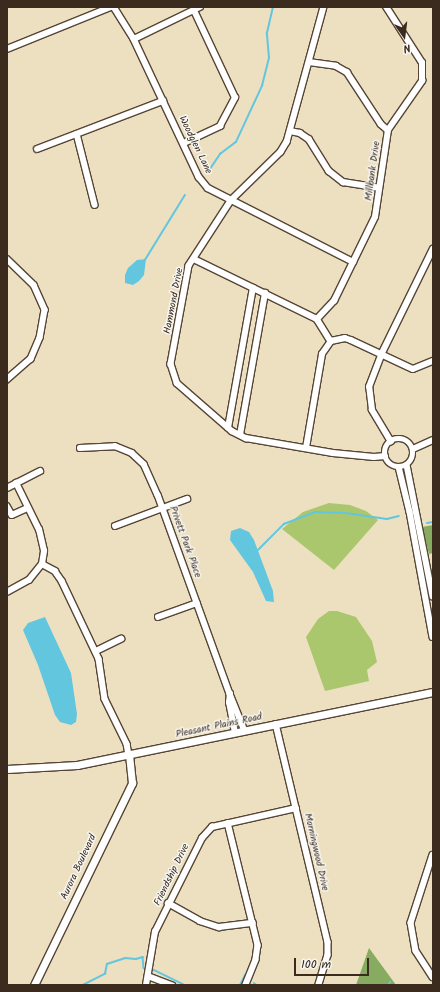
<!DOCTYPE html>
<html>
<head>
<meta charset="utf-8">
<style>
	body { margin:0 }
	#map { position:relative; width:440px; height:992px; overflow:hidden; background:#ede0c0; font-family:Kalam,sans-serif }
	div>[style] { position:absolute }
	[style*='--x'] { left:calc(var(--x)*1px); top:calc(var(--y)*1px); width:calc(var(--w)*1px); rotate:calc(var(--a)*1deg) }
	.green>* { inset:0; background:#aac76e }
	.forest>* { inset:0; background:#87ac61 }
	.water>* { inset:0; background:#62c6df }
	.stream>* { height:1.5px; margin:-0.75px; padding:0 0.75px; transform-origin:0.75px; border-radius:0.75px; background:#62c6df }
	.roads { filter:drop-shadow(1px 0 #564536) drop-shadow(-1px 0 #564536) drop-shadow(0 1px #564536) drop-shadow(0 -1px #564536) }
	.minor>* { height:5.5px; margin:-2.75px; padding:0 2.75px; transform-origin:2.75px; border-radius:2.75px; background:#fff }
	.minor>.ring { margin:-2.75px; padding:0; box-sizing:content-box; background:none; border:5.5px solid #fff; border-radius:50% }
	.tertiary>* { height:7px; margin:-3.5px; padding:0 3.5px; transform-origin:3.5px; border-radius:3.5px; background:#fff }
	span { translate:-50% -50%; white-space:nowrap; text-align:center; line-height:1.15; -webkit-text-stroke:3px #f6f6f2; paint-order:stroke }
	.street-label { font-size:10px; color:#3b2a1e }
	.frame { position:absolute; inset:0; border:8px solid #3b2a1e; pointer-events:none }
	.north { position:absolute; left:384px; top:16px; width:40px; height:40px; -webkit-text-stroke:3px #f6f6f2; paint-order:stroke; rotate:166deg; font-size:11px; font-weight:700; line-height:16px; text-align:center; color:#3b2a1e }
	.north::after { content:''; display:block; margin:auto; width:14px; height:18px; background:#3b2a1e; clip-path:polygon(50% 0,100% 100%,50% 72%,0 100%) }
	.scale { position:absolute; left:294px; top:958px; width:75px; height:18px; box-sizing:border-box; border:2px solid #3b2a1e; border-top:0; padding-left:5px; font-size:12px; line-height:14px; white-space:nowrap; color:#3b2a1e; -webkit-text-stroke:3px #f6f6f2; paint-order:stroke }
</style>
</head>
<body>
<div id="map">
	<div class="green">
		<i style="clip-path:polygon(329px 503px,350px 505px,366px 511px,378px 520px,334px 570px,282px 529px,303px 512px)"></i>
		<i style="clip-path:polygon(329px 611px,337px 611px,356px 617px,372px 641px,377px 662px,367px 670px,369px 681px,325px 691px,306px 637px,318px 619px)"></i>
	</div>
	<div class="forest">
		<i style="clip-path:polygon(433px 525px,433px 553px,429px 554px,422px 527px)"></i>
		<i style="clip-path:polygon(369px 948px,396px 985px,356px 985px)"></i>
	</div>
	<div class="water">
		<i style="clip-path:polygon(146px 259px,144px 275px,139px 281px,133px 285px,125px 283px,125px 275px,128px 268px,137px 260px)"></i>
		<i style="clip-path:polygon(240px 528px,249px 532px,254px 540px,273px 591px,274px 602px,266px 601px,253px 572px,230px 540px,231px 531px)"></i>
		<i style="clip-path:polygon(45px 617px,71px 673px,77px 714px,76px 722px,71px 725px,60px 722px,55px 715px,38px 665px,23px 630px,28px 623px)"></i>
	</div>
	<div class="stream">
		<i style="--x:208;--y:172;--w:22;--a:-56"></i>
		<i style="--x:220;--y:154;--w:20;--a:-37"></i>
		<i style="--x:236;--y:142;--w:62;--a:-65.1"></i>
		<i style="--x:262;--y:86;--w:29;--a:-76"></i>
		<i style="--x:269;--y:58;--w:25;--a:-95"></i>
		<i style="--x:267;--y:33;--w:27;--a:-77"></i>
		<i style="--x:145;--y:260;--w:76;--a:-58.4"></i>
		<i style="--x:427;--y:523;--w:6;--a:-9"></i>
		<i style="--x:258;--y:550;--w:37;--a:-45"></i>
		<i style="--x:284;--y:524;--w:33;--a:-21"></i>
		<i style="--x:315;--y:512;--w:31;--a:2"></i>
		<i style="--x:346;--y:513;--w:41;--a:8.3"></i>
		<i style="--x:387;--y:519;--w:12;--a:-14"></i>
		<i style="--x:152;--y:969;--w:37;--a:26"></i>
		<i style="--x:254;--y:983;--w:4;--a:34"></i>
		<i style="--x:83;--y:985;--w:25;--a:-27"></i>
		<i style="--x:105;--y:974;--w:10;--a:-79"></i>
		<i style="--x:107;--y:964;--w:19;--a:-18"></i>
		<i style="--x:125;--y:958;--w:11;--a:5"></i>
		<i style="--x:136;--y:959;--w:7;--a:-16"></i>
		<i style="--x:143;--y:957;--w:11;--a:85"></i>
		<i style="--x:240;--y:985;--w:11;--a:-63"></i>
		<i style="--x:389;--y:985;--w:3;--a:-72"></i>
	</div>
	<div class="roads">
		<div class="minor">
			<i style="--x:114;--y:7;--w:38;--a:58"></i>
			<i style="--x:134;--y:39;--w:153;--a:64.8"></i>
			<i style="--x:199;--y:177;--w:14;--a:51"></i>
			<i style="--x:208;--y:188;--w:163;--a:27"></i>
			<i style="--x:324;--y:7;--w:140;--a:105.3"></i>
			<i style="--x:287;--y:142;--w:12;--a:121"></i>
			<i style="--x:281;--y:152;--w:70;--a:135.6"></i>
			<i style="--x:231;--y:201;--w:77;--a:122.9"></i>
			<i style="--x:189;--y:266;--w:100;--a:100.4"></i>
			<i style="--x:171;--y:364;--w:20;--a:72"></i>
			<i style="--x:177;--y:383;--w:73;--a:41.1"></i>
			<i style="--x:232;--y:431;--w:16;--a:27"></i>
			<i style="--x:246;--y:438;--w:88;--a:9.8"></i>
			<i style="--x:333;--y:453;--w:41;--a:5.6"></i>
			<i style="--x:374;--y:457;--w:11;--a:-5"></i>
			<i style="--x:134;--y:39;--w:73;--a:-25.9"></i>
			<i style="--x:7;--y:49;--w:112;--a:-22"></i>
			<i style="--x:309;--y:62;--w:27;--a:8"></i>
			<i style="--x:336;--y:66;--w:13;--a:29"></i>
			<i style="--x:347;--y:72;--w:62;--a:56.8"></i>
			<i style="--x:381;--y:124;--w:9;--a:41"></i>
			<i style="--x:290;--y:131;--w:10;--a:11"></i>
			<i style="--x:300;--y:133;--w:11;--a:34"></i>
			<i style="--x:309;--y:139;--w:38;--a:58"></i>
			<i style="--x:329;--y:171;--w:18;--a:38"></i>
			<i style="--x:343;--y:182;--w:36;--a:9"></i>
			<i style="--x:77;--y:134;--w:73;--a:75.8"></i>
			<i style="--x:184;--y:143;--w:40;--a:-25"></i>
			<i style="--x:220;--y:126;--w:32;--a:-62"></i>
			<i style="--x:235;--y:98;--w:96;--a:-115.2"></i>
			<i style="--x:37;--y:149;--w:135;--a:-20.9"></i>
			<i style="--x:7;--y:259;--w:37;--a:44"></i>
			<i style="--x:34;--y:285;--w:27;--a:66"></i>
			<i style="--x:45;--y:310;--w:28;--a:100"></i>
			<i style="--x:40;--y:338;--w:23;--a:113"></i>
			<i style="--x:31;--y:359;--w:32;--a:139"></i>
			<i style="--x:194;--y:259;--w:137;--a:26"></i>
			<i style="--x:317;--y:319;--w:26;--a:58"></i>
			<i style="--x:317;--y:319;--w:25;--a:-47"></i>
			<i style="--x:334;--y:301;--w:93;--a:-64"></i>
			<i style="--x:375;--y:217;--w:88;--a:-81.5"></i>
			<i style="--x:388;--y:130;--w:60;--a:-55.2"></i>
			<i style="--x:422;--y:81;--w:18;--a:-90"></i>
			<i style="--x:422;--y:63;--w:67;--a:-122.7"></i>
			<i style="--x:228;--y:428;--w:142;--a:-79.9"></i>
			<i style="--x:240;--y:435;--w:144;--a:-80"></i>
			<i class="ring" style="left:385px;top:439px;width:22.5px;height:22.5px"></i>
			<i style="--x:391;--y:442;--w:37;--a:-121"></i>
			<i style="--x:372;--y:410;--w:23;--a:-97"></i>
			<i style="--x:369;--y:387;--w:34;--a:-69"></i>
			<i style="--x:381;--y:355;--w:118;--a:-63.9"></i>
			<i style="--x:80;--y:448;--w:35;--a:-3"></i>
			<i style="--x:115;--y:446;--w:18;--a:22"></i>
			<i style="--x:132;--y:453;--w:16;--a:43"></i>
			<i style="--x:144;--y:464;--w:34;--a:66"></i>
			<i style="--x:158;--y:495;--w:212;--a:70.1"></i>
			<i style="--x:306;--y:448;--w:95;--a:-80.3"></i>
			<i style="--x:322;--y:354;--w:16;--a:-55"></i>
			<i style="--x:331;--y:341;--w:14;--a:-12"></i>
			<i style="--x:345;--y:338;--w:6;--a:18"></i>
			<i style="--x:351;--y:340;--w:68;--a:25.1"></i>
			<i style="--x:413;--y:369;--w:22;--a:-22"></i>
			<i style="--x:413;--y:449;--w:22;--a:-24"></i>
			<i style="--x:407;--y:465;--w:134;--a:78.8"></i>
			<i style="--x:399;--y:467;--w:46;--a:76.3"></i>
			<i style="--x:410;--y:512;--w:127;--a:79.6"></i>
			<i style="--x:7;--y:488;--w:37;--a:-27"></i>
			<i style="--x:7;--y:506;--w:10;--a:61"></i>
			<i style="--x:12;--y:515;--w:17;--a:-24"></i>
			<i style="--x:115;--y:526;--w:77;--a:-20.6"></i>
			<i style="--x:42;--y:564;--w:15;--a:28"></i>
			<i style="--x:55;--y:571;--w:12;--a:55"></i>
			<i style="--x:62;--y:581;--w:86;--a:64.6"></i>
			<i style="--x:99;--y:659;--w:40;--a:81.5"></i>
			<i style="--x:105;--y:699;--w:50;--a:63.9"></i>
			<i style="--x:127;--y:744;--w:11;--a:80"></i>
			<i style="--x:7;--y:592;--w:25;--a:-29"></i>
			<i style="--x:29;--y:580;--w:21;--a:-51"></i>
			<i style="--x:42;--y:564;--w:13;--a:-81"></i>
			<i style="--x:44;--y:551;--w:22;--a:-103"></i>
			<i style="--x:39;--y:530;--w:52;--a:-116.1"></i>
			<i style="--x:158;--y:617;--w:41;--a:-19.7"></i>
			<i style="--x:96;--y:651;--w:28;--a:-26"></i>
			<i style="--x:276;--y:724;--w:224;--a:76.6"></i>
			<i style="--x:328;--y:942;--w:13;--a:90"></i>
			<i style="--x:328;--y:955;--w:31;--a:107"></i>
			<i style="--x:235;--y:733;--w:31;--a:-101"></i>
			<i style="--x:229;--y:703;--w:9;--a:-84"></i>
			<i style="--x:230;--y:694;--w:40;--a:68"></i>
			<i style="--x:228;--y:823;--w:126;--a:76.2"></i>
			<i style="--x:258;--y:945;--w:15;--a:98"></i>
			<i style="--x:256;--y:960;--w:27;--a:112"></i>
			<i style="--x:433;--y:855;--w:71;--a:107.9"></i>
			<i style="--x:411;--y:923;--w:28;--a:80"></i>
			<i style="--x:416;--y:951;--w:31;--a:57"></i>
			<i style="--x:168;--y:903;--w:37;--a:29"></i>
			<i style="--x:200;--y:921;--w:20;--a:18"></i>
			<i style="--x:219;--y:927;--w:34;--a:-7"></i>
			<i style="--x:148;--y:976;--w:26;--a:21"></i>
			<i style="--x:146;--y:985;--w:54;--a:-80.4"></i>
			<i style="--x:155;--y:932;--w:105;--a:-63.4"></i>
			<i style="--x:202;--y:838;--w:15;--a:-48"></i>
			<i style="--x:212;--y:827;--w:86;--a:-12.7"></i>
		</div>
		<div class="tertiary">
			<i style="--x:7;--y:769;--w:70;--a:-3.3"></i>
			<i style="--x:77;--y:765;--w:363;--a:-11.6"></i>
			<i style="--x:34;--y:985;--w:225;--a:-64.1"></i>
			<i style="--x:132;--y:783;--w:28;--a:-96"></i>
		</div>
	</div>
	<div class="street-label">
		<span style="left:195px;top:145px;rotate:64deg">Woodglen Lane</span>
		<span style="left:373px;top:171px;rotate:-82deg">Millbank Drive</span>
		<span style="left:174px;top:301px;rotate:-79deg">Hammond Drive</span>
		<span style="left:185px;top:542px;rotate:70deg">Privett Park Place</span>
		<span style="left:219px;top:726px;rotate:-12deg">Pleasant Plains Road</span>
		<span style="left:316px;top:852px;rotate:77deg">Morningwood Drive</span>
		<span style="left:79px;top:867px;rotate:-65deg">Aurora Boulevard</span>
		<span style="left:172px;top:875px;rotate:-64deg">Friendship Drive</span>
	</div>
	<div class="frame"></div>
	<div class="north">N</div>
	<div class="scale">100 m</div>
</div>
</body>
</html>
